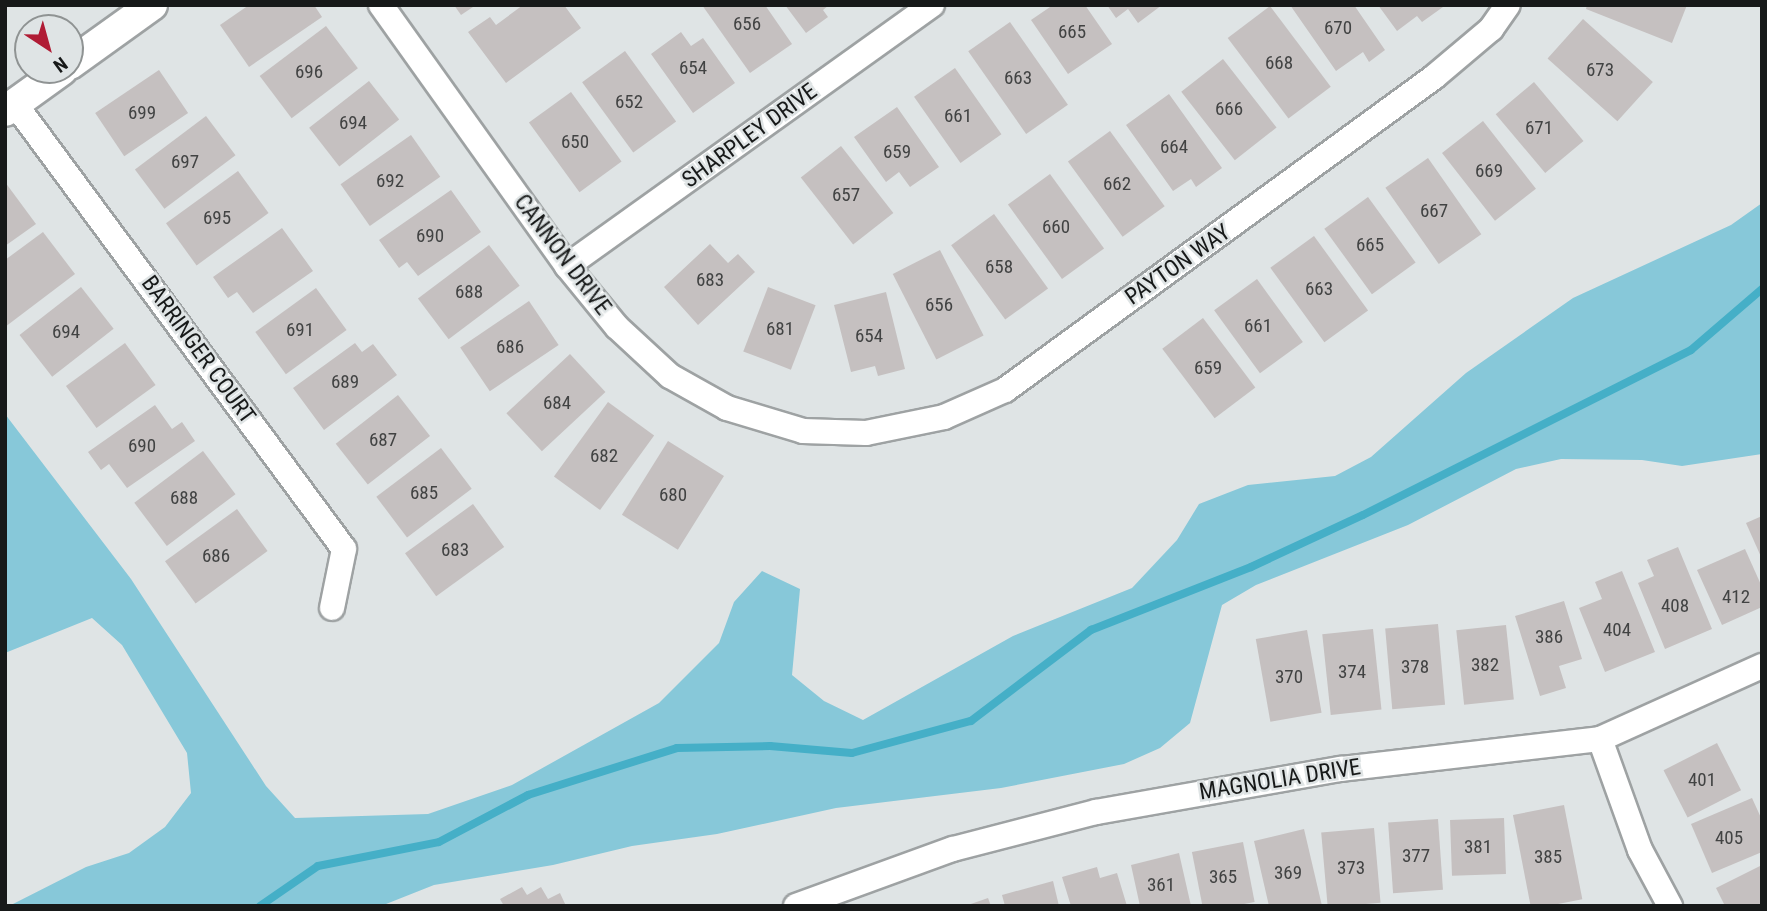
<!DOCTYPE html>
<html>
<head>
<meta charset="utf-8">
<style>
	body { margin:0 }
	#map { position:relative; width:1767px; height:911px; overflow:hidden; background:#dfe4e5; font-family:"Roboto Condensed",sans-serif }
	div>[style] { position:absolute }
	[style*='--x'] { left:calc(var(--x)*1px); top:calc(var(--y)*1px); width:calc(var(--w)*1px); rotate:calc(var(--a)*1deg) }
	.green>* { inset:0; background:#87c8d9 }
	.stream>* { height:8px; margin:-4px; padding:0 4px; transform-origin:4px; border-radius:4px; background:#45afc7 }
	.building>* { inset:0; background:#c5c0c0; transform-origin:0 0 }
	.roads { filter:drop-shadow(2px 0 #9ea2a3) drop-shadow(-2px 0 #9ea2a3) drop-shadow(0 2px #9ea2a3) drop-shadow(0 -2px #9ea2a3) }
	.minor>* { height:24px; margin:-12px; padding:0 12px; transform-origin:12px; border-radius:12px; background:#fff }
	.tertiary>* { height:30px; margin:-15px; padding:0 15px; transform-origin:15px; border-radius:15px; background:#fff }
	span { translate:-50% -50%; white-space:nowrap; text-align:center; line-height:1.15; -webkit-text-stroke:5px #dfe4e5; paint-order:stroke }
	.number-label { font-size:19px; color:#424343 }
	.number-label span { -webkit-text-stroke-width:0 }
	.street-label { font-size:23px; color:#171919 }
	.frame { position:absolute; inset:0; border:7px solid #171919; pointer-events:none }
	.north { position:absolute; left:14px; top:14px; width:70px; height:70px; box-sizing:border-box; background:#dfe4e5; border:2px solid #8f9393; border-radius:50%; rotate:144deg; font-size:19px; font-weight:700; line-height:28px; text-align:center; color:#171919 }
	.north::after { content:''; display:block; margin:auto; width:24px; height:32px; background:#b01c35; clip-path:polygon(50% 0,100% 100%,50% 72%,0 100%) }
</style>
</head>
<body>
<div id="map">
	<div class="green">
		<i style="clip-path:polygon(1762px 203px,1762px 454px,1682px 466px,1642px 460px,1561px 459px,1516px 469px,1408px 525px,1256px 585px,1222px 605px,1190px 723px,1160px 748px,1124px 764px,1001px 788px,836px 808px,717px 834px,632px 846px,553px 865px,434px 885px,381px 906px,9px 906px,86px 867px,129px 853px,165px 827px,191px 793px,187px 753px,122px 645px,92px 618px,5px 653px,5px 414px,131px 579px,266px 786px,295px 818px,428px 814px,512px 785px,659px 703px,719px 643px,734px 602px,762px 571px,800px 589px,792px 675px,824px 701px,863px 720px,1013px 636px,1132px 588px,1177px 540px,1199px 504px,1248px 485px,1335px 476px,1371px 457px,1466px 373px,1573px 298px,1731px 225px)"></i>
	</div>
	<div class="stream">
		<i style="--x:260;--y:906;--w:70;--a:-34.6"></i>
		<i style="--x:318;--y:866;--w:123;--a:-11.2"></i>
		<i style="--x:439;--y:842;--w:101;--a:-27.8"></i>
		<i style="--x:528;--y:795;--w:156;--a:-17.5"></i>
		<i style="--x:677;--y:748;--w:93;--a:-1.2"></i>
		<i style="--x:770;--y:746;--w:82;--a:4.9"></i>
		<i style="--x:852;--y:753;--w:123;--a:-15.1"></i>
		<i style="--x:971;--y:721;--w:151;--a:-37.2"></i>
		<i style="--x:1091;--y:630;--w:172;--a:-21.5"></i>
		<i style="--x:1251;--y:567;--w:123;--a:-24.9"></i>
		<i style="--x:1363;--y:515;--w:367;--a:-26.7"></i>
		<i style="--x:1691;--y:350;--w:94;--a:-40.7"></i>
	</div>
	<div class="building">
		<i style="clip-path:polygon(249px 5px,314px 5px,322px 17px,249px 67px,220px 25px)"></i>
		<i style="clip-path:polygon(454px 5px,476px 5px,461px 15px)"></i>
		<i style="clip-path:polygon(523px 5px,564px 5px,581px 28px,506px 83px,468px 32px,490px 17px,496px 25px)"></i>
		<i style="clip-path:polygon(702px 5px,765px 5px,792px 44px,750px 73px)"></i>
		<i style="clip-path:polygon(785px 5px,829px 5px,823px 10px,828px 17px,806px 33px)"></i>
		<i style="clip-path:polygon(1053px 5px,1085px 5px,1112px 44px,1068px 74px,1031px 20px)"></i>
		<i style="clip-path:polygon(1107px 5px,1162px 5px,1138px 23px,1128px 9px,1116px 18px)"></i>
		<i style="clip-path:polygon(1290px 5px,1354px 5px,1385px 50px,1369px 62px,1363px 52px,1336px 71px)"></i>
		<i style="clip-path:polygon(1378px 5px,1442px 5px,1443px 7px,1422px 22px,1417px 16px,1397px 31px)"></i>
		<i style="clip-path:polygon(1587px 5px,1687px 5px,1672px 43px,1586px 9px)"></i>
		<i style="left:1270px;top:6px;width:101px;height:53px;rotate:53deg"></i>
		<i style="left:1583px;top:19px;width:94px;height:53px;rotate:42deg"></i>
		<i style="left:1010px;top:22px;width:101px;height:51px;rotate:55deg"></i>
		<i style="left:326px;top:26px;width:53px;height:83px;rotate:53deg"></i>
		<i style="clip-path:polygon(681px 32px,691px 46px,703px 38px,735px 83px,693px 113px,651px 54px)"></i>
		<i style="left:625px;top:51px;width:87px;height:53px;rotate:54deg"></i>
		<i style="left:1223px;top:59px;width:87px;height:53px;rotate:52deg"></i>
		<i style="left:955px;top:68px;width:81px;height:50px;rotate:55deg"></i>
		<i style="left:159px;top:70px;width:52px;height:77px;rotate:56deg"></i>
		<i style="left:369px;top:81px;width:49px;height:76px;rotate:52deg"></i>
		<i style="left:1534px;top:82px;width:77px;height:50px;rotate:50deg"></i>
		<i style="left:571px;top:92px;width:86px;height:52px;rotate:54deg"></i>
		<i style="clip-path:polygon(1169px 94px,1222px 168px,1196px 187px,1191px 179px,1173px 191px,1126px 125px)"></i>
		<i style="clip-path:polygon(897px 107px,939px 167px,910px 187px,899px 172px,886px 182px,854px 137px)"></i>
		<i style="left:206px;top:116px;width:49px;height:89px;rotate:53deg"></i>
		<i style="left:1483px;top:121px;width:86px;height:52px;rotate:52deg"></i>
		<i style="left:1110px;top:131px;width:93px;height:52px;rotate:54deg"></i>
		<i style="left:411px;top:135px;width:51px;height:86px;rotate:55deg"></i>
		<i style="left:841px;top:146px;width:85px;height:51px;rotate:52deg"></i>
		<i style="left:1428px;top:158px;width:93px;height:52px;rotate:55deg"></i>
		<i style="left:238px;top:171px;width:52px;height:89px;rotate:54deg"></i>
		<i style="left:1050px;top:174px;width:92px;height:52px;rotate:54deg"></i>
		<i style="clip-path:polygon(5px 182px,36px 224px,5px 246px)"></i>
		<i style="clip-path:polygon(451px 190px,481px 232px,418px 276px,407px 262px,399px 268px,379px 240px)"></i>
		<i style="left:1368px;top:197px;width:81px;height:54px;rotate:54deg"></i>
		<i style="left:994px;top:214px;width:92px;height:53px;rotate:54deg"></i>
		<i style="clip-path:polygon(282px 228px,313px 271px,253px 313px,237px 292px,228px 298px,213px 277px)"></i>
		<i style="clip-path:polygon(43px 232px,75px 274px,5px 327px,5px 260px)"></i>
		<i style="left:1314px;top:236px;width:92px;height:54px;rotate:54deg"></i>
		<i style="clip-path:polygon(710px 244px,728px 263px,738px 254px,755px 272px,698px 325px,664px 287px)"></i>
		<i style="left:489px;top:245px;width:51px;height:89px;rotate:53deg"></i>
		<i style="left:940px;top:250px;width:96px;height:53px;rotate:63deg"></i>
		<i style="left:1257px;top:279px;width:78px;height:53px;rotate:54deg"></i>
		<i style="left:81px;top:287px;width:53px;height:78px;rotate:52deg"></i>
		<i style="left:768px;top:287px;width:51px;height:69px;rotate:21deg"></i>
		<i style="left:316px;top:288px;width:52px;height:75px;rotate:54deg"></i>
		<i style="clip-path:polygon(886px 292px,905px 369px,878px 376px,875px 366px,851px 372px,834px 305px)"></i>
		<i style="left:529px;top:301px;width:53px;height:83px;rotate:56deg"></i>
		<i style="left:1203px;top:318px;width:87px;height:51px;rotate:53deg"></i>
		<i style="left:125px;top:343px;width:52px;height:73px;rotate:54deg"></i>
		<i style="clip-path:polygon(355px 343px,362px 352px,373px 344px,397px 375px,324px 430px,293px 388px)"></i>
		<i style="left:570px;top:354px;width:52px;height:87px;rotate:47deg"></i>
		<i style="left:398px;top:395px;width:52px;height:79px;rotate:52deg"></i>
		<i style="left:608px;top:402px;width:57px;height:92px;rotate:36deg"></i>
		<i style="clip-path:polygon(155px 405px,172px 429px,182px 422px,195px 441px,127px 488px,109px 464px,101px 470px,88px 452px)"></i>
		<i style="left:668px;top:441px;width:66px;height:87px;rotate:32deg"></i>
		<i style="left:441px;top:448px;width:51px;height:81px;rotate:53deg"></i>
		<i style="left:203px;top:451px;width:54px;height:86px;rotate:53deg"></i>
		<i style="left:473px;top:504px;width:53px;height:84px;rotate:54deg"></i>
		<i style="left:237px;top:509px;width:52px;height:89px;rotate:54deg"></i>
		<i style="clip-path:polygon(1762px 516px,1762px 559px,1746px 523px)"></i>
		<i style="clip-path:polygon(1678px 547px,1712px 629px,1665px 649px,1638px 583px,1654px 576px,1647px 560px)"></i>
		<i style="clip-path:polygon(1745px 549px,1762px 587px,1762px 607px,1722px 625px,1697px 570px)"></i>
		<i style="clip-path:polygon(1622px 571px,1655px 652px,1605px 672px,1579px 608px,1602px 599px,1595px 582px)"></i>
		<i style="clip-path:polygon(1564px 601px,1582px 659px,1559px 666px,1566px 688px,1540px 696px,1515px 616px)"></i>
		<i style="left:1438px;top:624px;width:81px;height:53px;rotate:85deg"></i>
		<i style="left:1506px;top:625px;width:75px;height:50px;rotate:84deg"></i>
		<i style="left:1373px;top:629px;width:81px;height:51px;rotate:84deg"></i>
		<i style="left:1307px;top:630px;width:84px;height:52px;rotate:80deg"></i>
		<i style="left:1717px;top:743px;width:53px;height:60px;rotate:63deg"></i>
		<i style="clip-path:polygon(1752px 798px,1762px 820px,1762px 852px,1712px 873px,1691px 824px)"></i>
		<i style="left:1564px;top:805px;width:96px;height:52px;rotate:79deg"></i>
		<i style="left:1504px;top:818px;width:56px;height:54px;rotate:88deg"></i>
		<i style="left:1438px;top:819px;width:71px;height:50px;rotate:86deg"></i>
		<i style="left:1374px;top:828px;width:75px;height:53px;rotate:85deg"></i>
		<i style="clip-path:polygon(1304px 829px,1322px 906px,1269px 906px,1254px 841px)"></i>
		<i style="left:1243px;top:842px;width:61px;height:52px;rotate:79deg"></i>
		<i style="clip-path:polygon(1179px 853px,1191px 906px,1140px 906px,1131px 865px)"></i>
		<i style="clip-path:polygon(1762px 865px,1762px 906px,1725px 906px,1716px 888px)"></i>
		<i style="clip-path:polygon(1097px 867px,1100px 878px,1117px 873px,1127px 906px,1071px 906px,1062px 877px)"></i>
		<i style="clip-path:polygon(1053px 881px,1059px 906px,1005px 906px,1002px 895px)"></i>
		<i style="clip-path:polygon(522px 887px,527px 895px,541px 887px,548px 899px,560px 893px,566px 906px,504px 906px,500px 899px)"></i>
		<i style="clip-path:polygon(988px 898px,991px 906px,968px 906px,968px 905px)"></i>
	</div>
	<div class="roads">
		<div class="minor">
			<i style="--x:381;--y:5;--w:320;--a:54.5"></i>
			<i style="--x:567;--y:266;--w:79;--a:50.7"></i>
			<i style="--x:617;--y:327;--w:72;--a:42.8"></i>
			<i style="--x:670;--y:376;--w:65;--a:29.3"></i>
			<i style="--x:727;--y:408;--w:79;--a:16.8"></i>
			<i style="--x:803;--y:431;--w:63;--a:1.8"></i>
			<i style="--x:866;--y:433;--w:80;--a:-11.6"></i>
			<i style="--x:944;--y:417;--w:67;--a:-23.9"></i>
			<i style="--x:1005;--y:390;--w:531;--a:-36.11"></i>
			<i style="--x:1434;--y:77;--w:75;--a:-40.1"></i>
			<i style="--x:1491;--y:29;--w:29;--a:-55"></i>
			<i style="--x:15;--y:104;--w:553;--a:53.52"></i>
			<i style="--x:344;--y:549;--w:60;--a:101.5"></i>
			<i style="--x:567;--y:266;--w:449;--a:-35.6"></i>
			<i style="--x:1600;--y:739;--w:118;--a:70.2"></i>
			<i style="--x:1640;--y:850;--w:64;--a:61.8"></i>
			<i style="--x:796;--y:906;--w:167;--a:-20"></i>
			<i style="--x:953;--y:849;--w:148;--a:-14.5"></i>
			<i style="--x:1096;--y:812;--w:249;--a:-10"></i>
			<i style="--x:1341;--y:769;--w:261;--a:-6.6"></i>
			<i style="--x:1600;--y:739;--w:178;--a:-24.3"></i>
		</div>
		<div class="tertiary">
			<i style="--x:70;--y:64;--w:101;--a:-35.7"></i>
			<i style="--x:5;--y:111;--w:70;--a:-35.7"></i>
		</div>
	</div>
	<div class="number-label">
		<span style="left:747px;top:24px">656</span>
		<span style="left:1338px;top:28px">670</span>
		<span style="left:1072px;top:32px">665</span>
		<span style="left:1279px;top:63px">668</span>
		<span style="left:693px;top:68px">654</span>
		<span style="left:1600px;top:70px">673</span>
		<span style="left:309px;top:72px">696</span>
		<span style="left:1018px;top:78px">663</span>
		<span style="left:629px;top:102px">652</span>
		<span style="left:1229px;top:109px">666</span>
		<span style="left:142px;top:113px">699</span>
		<span style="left:958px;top:116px">661</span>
		<span style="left:353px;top:123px">694</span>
		<span style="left:1539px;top:128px">671</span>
		<span style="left:575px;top:142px">650</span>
		<span style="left:1174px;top:147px">664</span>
		<span style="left:897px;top:152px">659</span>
		<span style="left:185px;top:162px">697</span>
		<span style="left:1489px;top:171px">669</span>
		<span style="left:390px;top:181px">692</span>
		<span style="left:1117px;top:184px">662</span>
		<span style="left:846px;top:195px">657</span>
		<span style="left:1434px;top:211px">667</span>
		<span style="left:217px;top:218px">695</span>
		<span style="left:1056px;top:227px">660</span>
		<span style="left:430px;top:236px">690</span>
		<span style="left:1370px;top:245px">665</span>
		<span style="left:999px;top:267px">658</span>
		<span style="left:710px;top:280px">683</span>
		<span style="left:1319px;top:289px">663</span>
		<span style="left:469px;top:292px">688</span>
		<span style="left:939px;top:305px">656</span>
		<span style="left:1258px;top:326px">661</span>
		<span style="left:780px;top:329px">681</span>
		<span style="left:300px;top:330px">691</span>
		<span style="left:66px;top:332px">694</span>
		<span style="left:869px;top:336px">654</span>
		<span style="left:510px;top:347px">686</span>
		<span style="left:1208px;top:368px">659</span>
		<span style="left:345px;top:382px">689</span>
		<span style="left:557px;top:403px">684</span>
		<span style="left:383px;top:440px">687</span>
		<span style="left:142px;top:446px">690</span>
		<span style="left:604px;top:456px">682</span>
		<span style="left:424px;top:493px">685</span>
		<span style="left:673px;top:495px">680</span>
		<span style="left:184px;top:498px">688</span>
		<span style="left:455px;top:550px">683</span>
		<span style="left:216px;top:556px">686</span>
		<span style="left:1736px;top:597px">412</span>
		<span style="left:1675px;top:606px">408</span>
		<span style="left:1617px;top:630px">404</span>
		<span style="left:1549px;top:637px">386</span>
		<span style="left:1485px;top:665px">382</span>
		<span style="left:1415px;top:667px">378</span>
		<span style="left:1352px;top:672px">374</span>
		<span style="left:1289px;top:677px">370</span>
		<span style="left:1702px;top:780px">401</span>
		<span style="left:1729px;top:838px">405</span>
		<span style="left:1478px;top:847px">381</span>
		<span style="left:1416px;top:856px">377</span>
		<span style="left:1548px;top:857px">385</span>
		<span style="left:1351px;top:868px">373</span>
		<span style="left:1288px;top:873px">369</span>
		<span style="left:1223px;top:877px">365</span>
		<span style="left:1161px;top:885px">361</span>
	</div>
	<div class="street-label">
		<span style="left:750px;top:136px;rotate:-36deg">SHARPLEY DRIVE</span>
		<span style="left:562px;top:255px;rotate:53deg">CANNON DRIVE</span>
		<span style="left:1178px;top:265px;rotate:-35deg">PAYTON WAY</span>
		<span style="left:198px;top:350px;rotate:54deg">BARRINGER COURT</span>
		<span style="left:1280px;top:780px;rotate:-9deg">MAGNOLIA DRIVE</span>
	</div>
	<div class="frame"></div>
	<div class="north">N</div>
</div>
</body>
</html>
